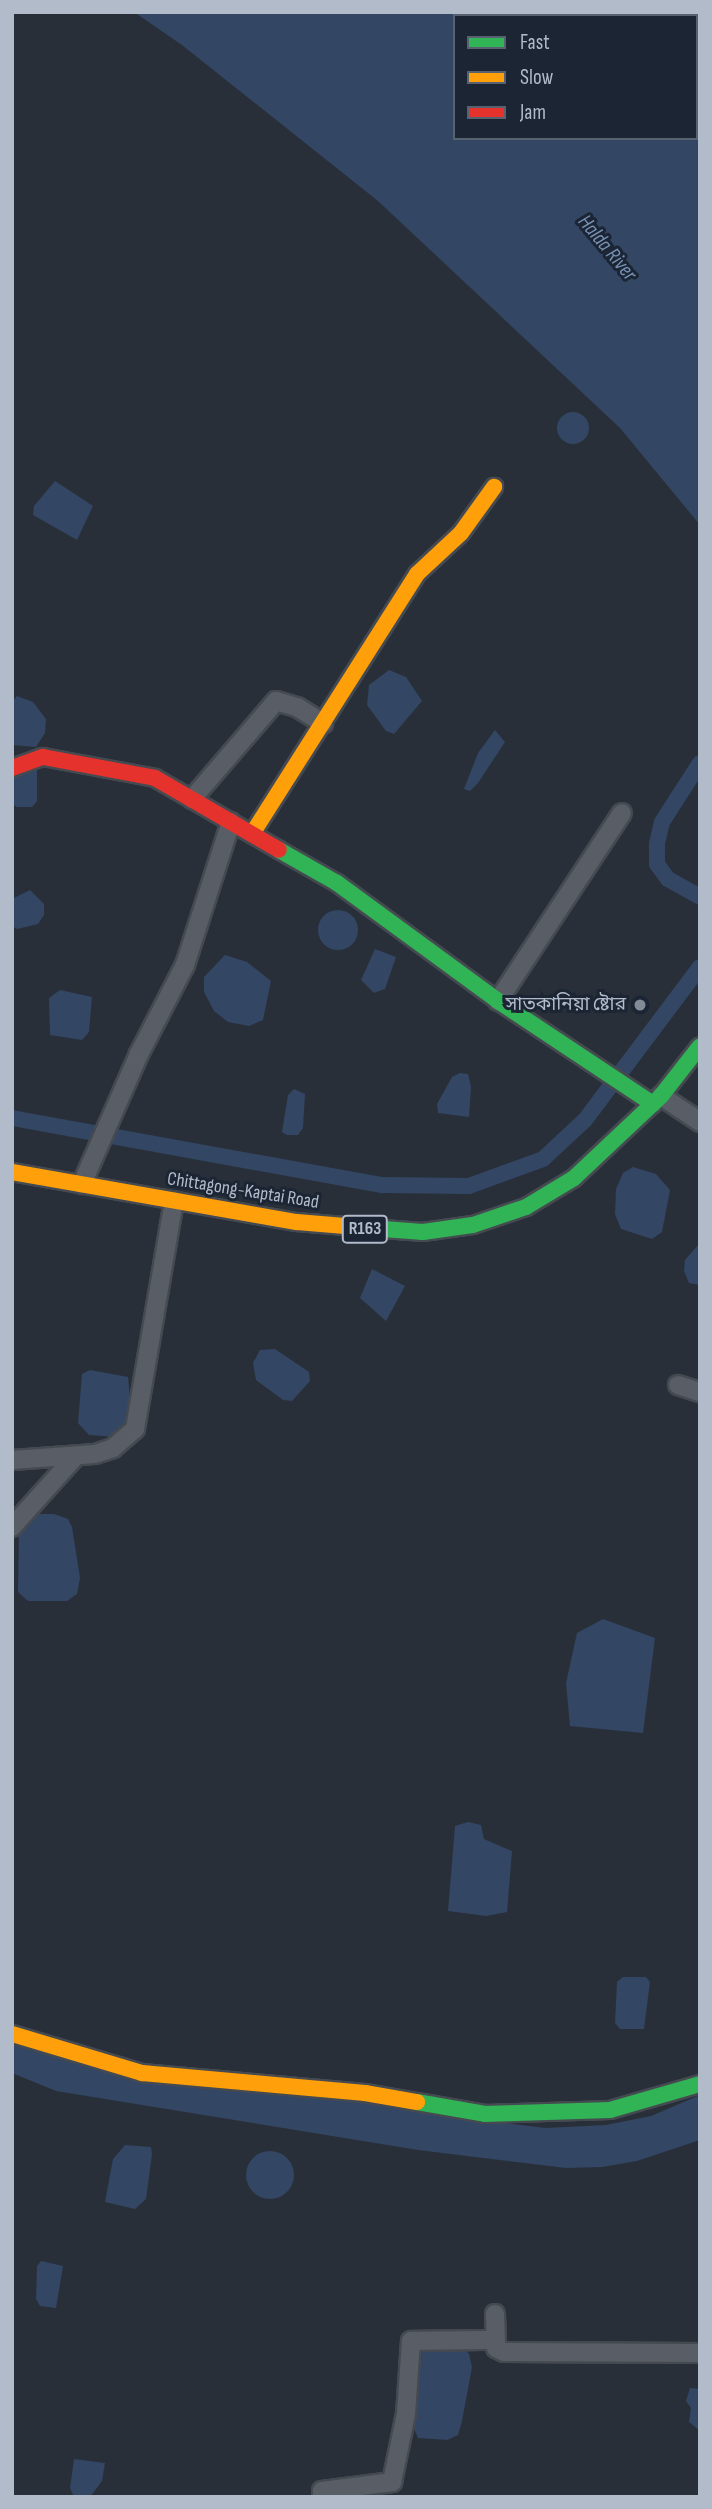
<!DOCTYPE html>
<html>
<head>
<meta charset="utf-8">
<style>
	body { margin:0 }
	#map { position:relative; width:712px; height:2509px; overflow:hidden; background:#282f39; font-family:"Sofia Sans Condensed","Noto Sans Bengali",sans-serif }
	div>[style] { position:absolute }
	[style*='--x'] { left:calc(var(--x)*1px); top:calc(var(--y)*1px); width:calc(var(--w)*1px); rotate:calc(var(--a)*1deg) }
	.water>* { inset:0; background:#334664 }
	.round { border-radius:50% }
	.canal>* { height:16px; margin:-8px; padding:0 8px; transform-origin:8px; border-radius:8px; background:#334664 }
	.roads { filter:drop-shadow(2px 0 #454a51) drop-shadow(-2px 0 #454a51) drop-shadow(0 2px #454a51) drop-shadow(0 -2px #454a51) }
	.street>* { height:18px; margin:-9px; padding:0 9px; transform-origin:9px; border-radius:9px; background:#595e66 }
	.fast>* { height:16px; margin:-8px; padding:0 8px; transform-origin:8px; border-radius:8px; background:#30b455 }
	.slow>* { height:16px; margin:-8px; padding:0 8px; transform-origin:8px; border-radius:8px; background:#ff9f0a }
	.jam>* { height:16px; margin:-8px; padding:0 8px; transform-origin:8px; border-radius:8px; background:#e5322d }
	.dots>* { width:19px; height:19px; translate:-50% -50%; box-sizing:border-box; border:4px solid #1b2534; border-radius:50% }
	span { translate:-50% -50%; white-space:nowrap; text-align:center; line-height:1.15; -webkit-text-stroke:6px #1b2534; paint-order:stroke }
	.shield-label span { padding:2px 5px; background:#1b2534; border:2px solid; border-radius:5px; -webkit-text-stroke-width:0 }
	.shield-label { font-size:18px; color:#b2bbca; font-weight:700 }
	.poi-label { font-size:19px; color:#b2bbca }
	.right { translate:-100% -50%; text-align:right }
	.street-label { font-size:19px; color:#b2bbca }
	.water-label { font-size:21px; color:#7790b4; font-style:italic }
	.frame { position:absolute; inset:0; border:14px solid #b2bbca; pointer-events:none }
	.legend { position:absolute; left:453px; top:14px; width:245px; height:126px; box-sizing:border-box; background:#1b2534; border:2px solid #576170; margin:0; padding:9px 12px; list-style:none; font-size:21px; color:#b2bbca }
	.legend li { display:flex; align-items:center; gap:14px; height:35px }
	.legend b { width:35px; border:2px solid #576170 }
</style>
</head>
<body>
<div id="map">
	<div class="water">
		<i style="clip-path:polygon(evenodd,134px 12px,700px 12px,700px 525px,620px 428px,378px 201px,182px 45px,134px 12px,455px 16px,696px 16px,696px 138px,455px 138px,455px 16px)"></i>
		<i class="round" style="left:557px;top:412px;width:32px;height:32px"></i>
		<i style="clip-path:polygon(55px 481px,93px 506px,77px 540px,33px 515px,34px 506px)"></i>
		<i style="clip-path:polygon(389px 670px,406px 677px,422px 701px,394px 734px,386px 731px,367px 705px,369px 685px)"></i>
		<i style="clip-path:polygon(17px 696px,33px 702px,46px 719px,45px 733px,36px 747px,12px 745px,12px 702px)"></i>
		<i style="clip-path:polygon(495px 730px,505px 742px,478px 783px,470px 791px,464px 789px,478px 753px)"></i>
		<i style="clip-path:polygon(37px 769px,37px 801px,32px 807px,17px 807px,12px 804px,12px 773px)"></i>
		<i style="clip-path:polygon(30px 890px,44px 904px,44px 915px,38px 924px,17px 929px,12px 926px,12px 899px)"></i>
		<i class="round" style="left:318px;top:910px;width:40px;height:40px"></i>
		<i style="clip-path:polygon(375px 949px,396px 957px,385px 989px,374px 993px,361px 980px)"></i>
		<i style="clip-path:polygon(225px 955px,247px 962px,271px 981px,263px 1020px,249px 1026px,228px 1022px,214px 1011px,204px 992px,204px 977px)"></i>
		<i style="clip-path:polygon(60px 990px,92px 997px,89px 1032px,82px 1040px,50px 1035px,49px 998px)"></i>
		<i style="clip-path:polygon(460px 1073px,468px 1074px,471px 1087px,469px 1117px,438px 1113px,437px 1104px,452px 1077px)"></i>
		<i style="clip-path:polygon(294px 1089px,305px 1094px,303px 1128px,298px 1135px,287px 1135px,282px 1132px,288px 1095px)"></i>
		<i style="clip-path:polygon(633px 1167px,656px 1174px,670px 1190px,662px 1232px,652px 1239px,621px 1229px,615px 1214px,616px 1189px,623px 1173px)"></i>
		<i style="clip-path:polygon(700px 1243px,700px 1285px,689px 1283px,684px 1271px,685px 1260px)"></i>
		<i style="clip-path:polygon(372px 1269px,405px 1286px,386px 1321px,360px 1298px)"></i>
		<i style="clip-path:polygon(275px 1349px,309px 1372px,310px 1381px,292px 1401px,283px 1400px,256px 1380px,253px 1363px,260px 1350px)"></i>
		<i style="clip-path:polygon(90px 1370px,128px 1377px,131px 1411px,127px 1426px,117px 1437px,89px 1435px,78px 1423px,82px 1374px)"></i>
		<i style="clip-path:polygon(32px 1514px,54px 1514px,68px 1519px,72px 1527px,80px 1578px,77px 1594px,67px 1601px,28px 1601px,18px 1592px,19px 1533px,23px 1521px)"></i>
		<i style="clip-path:polygon(603px 1619px,655px 1638px,643px 1733px,570px 1726px,566px 1683px,577px 1633px)"></i>
		<i style="clip-path:polygon(468px 1822px,481px 1825px,484px 1839px,512px 1851px,507px 1912px,486px 1916px,448px 1911px,455px 1826px)"></i>
		<i style="clip-path:polygon(623px 1977px,646px 1977px,650px 1982px,644px 2029px,620px 2029px,615px 2023px,617px 1982px)"></i>
		<i style="clip-path:polygon(12px 2044px,437px 2115px,546px 2128px,606px 2125px,651px 2116px,700px 2095px,700px 2140px,637px 2161px,602px 2167px,566px 2168px,418px 2150px,56px 2091px,12px 2073px)"></i>
		<i style="clip-path:polygon(125px 2145px,151px 2147px,152px 2154px,146px 2199px,135px 2209px,105px 2202px,113px 2159px)"></i>
		<i class="round" style="left:246px;top:2151px;width:48px;height:48px"></i>
		<i style="clip-path:polygon(41px 2261px,63px 2266px,56px 2308px,40px 2306px,36px 2299px,37px 2266px)"></i>
		<i style="clip-path:polygon(428px 2347px,463px 2347px,469px 2354px,472px 2367px,462px 2421px,458px 2435px,447px 2440px,418px 2438px,414px 2429px,415px 2356px)"></i>
		<i style="clip-path:polygon(690px 2388px,700px 2389px,700px 2431px,689px 2422px,691px 2408px,686px 2401px)"></i>
		<i style="clip-path:polygon(74px 2459px,105px 2463px,102px 2481px,90px 2497px,74px 2497px,70px 2488px)"></i>
	</div>
	<div class="canal">
		<i style="--x:700;--y:763;--w:70;--a:122.8"></i>
		<i style="--x:662;--y:822;--w:23;--a:103"></i>
		<i style="--x:657;--y:844;--w:20;--a:90"></i>
		<i style="--x:657;--y:864;--w:19;--a:54"></i>
		<i style="--x:668;--y:879;--w:37;--a:29"></i>
		<i style="--x:12;--y:1118;--w:376;--a:10.3"></i>
		<i style="--x:382;--y:1185;--w:87;--a:0.7"></i>
		<i style="--x:469;--y:1186;--w:79;--a:-20"></i>
		<i style="--x:543;--y:1159;--w:57;--a:-42.9"></i>
		<i style="--x:585;--y:1120;--w:191;--a:-53.1"></i>
	</div>
	<div class="roads">
		<div class="street">
			<i style="--x:192;--y:799;--w:129;--a:-49.4"></i>
			<i style="--x:276;--y:701;--w:22;--a:16"></i>
			<i style="--x:297;--y:707;--w:31;--a:32"></i>
			<i style="--x:498;--y:1001;--w:225;--a:-56.6"></i>
			<i style="--x:661;--y:1096;--w:47;--a:33.7"></i>
			<i style="--x:82;--y:1184;--w:142;--a:-66.3"></i>
			<i style="--x:139;--y:1054;--w:100;--a:-62.7"></i>
			<i style="--x:185;--y:965;--w:150;--a:-72.2"></i>
			<i style="--x:678;--y:1385;--w:23;--a:18"></i>
			<i style="--x:12;--y:1460;--w:83;--a:-4.1"></i>
			<i style="--x:95;--y:1454;--w:19;--a:-18"></i>
			<i style="--x:113;--y:1448;--w:29;--a:-41"></i>
			<i style="--x:135;--y:1429;--w:231;--a:-80.3"></i>
			<i style="--x:12;--y:1527;--w:93;--a:-48.1"></i>
			<i style="--x:495;--y:2314;--w:34;--a:88"></i>
			<i style="--x:496;--y:2348;--w:9;--a:27"></i>
			<i style="--x:504;--y:2352;--w:196;--a:0.3"></i>
			<i style="--x:322;--y:2497;--w:6;--a:-90"></i>
			<i style="--x:322;--y:2491;--w:71;--a:-7.3"></i>
			<i style="--x:392;--y:2482;--w:69;--a:-78.4"></i>
			<i style="--x:406;--y:2414;--w:73;--a:-86.1"></i>
			<i style="--x:411;--y:2341;--w:84;--a:-0.7"></i>
		</div>
		<div class="fast">
			<i style="--x:279;--y:850;--w:67;--a:29.6"></i>
			<i style="--x:337;--y:883;--w:200;--a:36.2"></i>
			<i style="--x:498;--y:1001;--w:186;--a:33.6"></i>
			<i style="--x:357;--y:1227;--w:66;--a:4.3"></i>
			<i style="--x:423;--y:1232;--w:50;--a:-8"></i>
			<i style="--x:473;--y:1225;--w:56;--a:-18.8"></i>
			<i style="--x:526;--y:1207;--w:56;--a:-31.1"></i>
			<i style="--x:574;--y:1178;--w:120;--a:-43.3"></i>
			<i style="--x:661;--y:1096;--w:63;--a:-52"></i>
			<i style="--x:417;--y:2102;--w:69;--a:10"></i>
			<i style="--x:485;--y:2114;--w:125;--a:-1.8"></i>
			<i style="--x:610;--y:2110;--w:94;--a:-16.1"></i>
		</div>
		<div class="slow">
			<i style="--x:252;--y:834;--w:308;--a:-57.6"></i>
			<i style="--x:417;--y:574;--w:60;--a:-43"></i>
			<i style="--x:461;--y:533;--w:57;--a:-54.3"></i>
			<i style="--x:12;--y:1172;--w:289;--a:10"></i>
			<i style="--x:297;--y:1222;--w:60;--a:4.8"></i>
			<i style="--x:12;--y:2034;--w:136;--a:16.7"></i>
			<i style="--x:142;--y:2073;--w:224;--a:5.1"></i>
			<i style="--x:365;--y:2093;--w:53;--a:9.8"></i>
		</div>
		<div class="jam">
			<i style="--x:12;--y:768;--w:33;--a:-20"></i>
			<i style="--x:43;--y:757;--w:114;--a:10.6"></i>
			<i style="--x:155;--y:778;--w:143;--a:30.1"></i>
		</div>
	</div>
	<div class="dots">
		<i style="left:640px;top:1005px;background:#828a97"></i>
	</div>
	<div class="shield-label">
		<span style="left:365px;top:1229px">R163</span>
	</div>
	<div class="poi-label">
		<span class="right" style="left:626px;top:1005px">সাতকানিয়া ষ্টোর</span>
	</div>
	<div class="street-label">
		<span style="left:243px;top:1191px;rotate:9deg">Chittagong-Kaptai Road</span>
	</div>
	<div class="water-label">
		<span style="left:607px;top:248px;rotate:50deg">Halda River</span>
	</div>
	<div class="frame"></div>
	<ul class="legend">
	<li><b style="height:9px;background:#30b455"></b>Fast</li>
	<li><b style="height:9px;background:#ff9f0a"></b>Slow</li>
	<li><b style="height:9px;background:#e5322d"></b>Jam</li>
	</ul>
</div>
</body>
</html>
